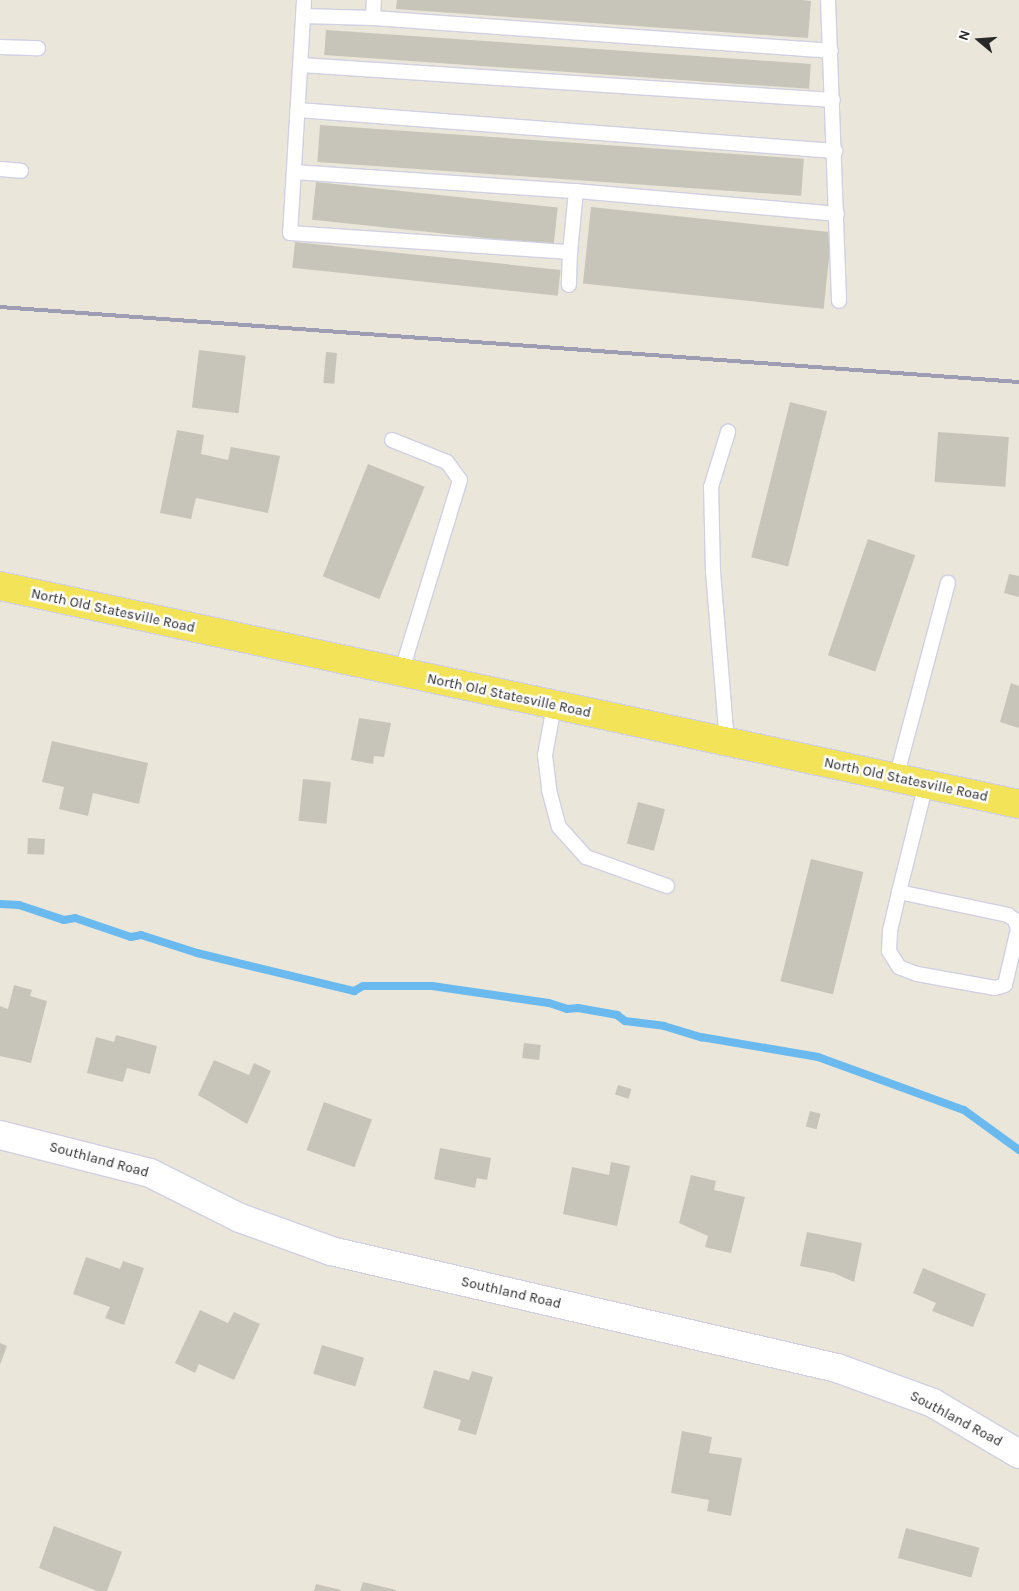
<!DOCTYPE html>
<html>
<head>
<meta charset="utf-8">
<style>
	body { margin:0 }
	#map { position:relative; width:1019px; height:1591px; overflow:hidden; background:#ebe6da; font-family:Karla,sans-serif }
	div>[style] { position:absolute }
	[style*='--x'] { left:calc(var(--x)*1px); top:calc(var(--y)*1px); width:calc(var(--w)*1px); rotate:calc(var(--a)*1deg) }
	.stream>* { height:8px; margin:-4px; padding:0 4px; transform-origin:4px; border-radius:4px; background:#6abaf0 }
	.building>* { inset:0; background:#c7c4b9; transform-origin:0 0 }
	.roads { filter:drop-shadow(1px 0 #cfd0e2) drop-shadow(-1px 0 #cfd0e2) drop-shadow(0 1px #cfd0e2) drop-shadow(0 -1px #cfd0e2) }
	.service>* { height:14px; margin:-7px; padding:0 7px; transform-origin:7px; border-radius:7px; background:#fff }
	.minor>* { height:28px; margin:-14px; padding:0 14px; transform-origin:14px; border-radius:14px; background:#fff }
	.primary>* { height:28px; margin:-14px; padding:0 14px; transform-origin:14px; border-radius:14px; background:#f3e358 }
	.rail>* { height:4px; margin:-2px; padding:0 2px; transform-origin:2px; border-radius:2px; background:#9d9db4 }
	span { translate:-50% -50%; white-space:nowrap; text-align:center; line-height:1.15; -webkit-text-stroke:5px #fff; paint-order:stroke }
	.street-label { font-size:14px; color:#292929 }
	.north { position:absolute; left:954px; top:15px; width:50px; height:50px; -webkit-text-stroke:4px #fff; paint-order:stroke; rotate:288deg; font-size:14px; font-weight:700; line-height:20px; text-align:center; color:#292929 }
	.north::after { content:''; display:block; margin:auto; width:18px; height:22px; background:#292929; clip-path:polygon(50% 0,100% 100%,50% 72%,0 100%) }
</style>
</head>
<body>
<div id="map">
	<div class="stream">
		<i style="--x:0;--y:904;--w:19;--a:3"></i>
		<i style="--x:19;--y:905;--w:47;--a:18.4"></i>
		<i style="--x:64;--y:920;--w:11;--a:-10"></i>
		<i style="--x:75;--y:918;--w:59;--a:18.7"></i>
		<i style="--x:131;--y:937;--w:10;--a:-11"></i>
		<i style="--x:141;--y:935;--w:59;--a:17.8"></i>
		<i style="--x:197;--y:953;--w:162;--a:13.6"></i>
		<i style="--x:354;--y:991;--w:10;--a:-29"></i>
		<i style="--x:363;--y:986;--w:69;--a:0"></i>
		<i style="--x:432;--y:986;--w:118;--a:8.3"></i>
		<i style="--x:549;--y:1003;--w:19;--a:18"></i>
		<i style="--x:567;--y:1009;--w:11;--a:-5"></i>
		<i style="--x:578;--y:1008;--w:40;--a:10"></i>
		<i style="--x:617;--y:1015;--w:10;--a:37"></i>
		<i style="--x:625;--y:1021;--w:39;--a:7"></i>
		<i style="--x:664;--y:1026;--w:39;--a:17"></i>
		<i style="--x:701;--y:1037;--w:119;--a:9.7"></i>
		<i style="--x:818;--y:1057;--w:155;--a:20"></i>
		<i style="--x:964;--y:1110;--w:68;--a:36"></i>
	</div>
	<div class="building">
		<i style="clip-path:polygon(397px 0,801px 0,811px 1px,808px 38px,396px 9px)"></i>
		<i style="left:326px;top:30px;width:486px;height:25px;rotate:4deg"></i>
		<i style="left:320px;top:125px;width:485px;height:37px;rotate:4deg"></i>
		<i style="left:316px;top:182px;width:243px;height:38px;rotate:6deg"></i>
		<i style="left:591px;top:207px;width:242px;height:77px;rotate:6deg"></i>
		<i style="left:295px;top:242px;width:267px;height:26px;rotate:6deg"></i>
		<i style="left:199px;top:350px;width:47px;height:58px;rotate:7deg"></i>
		<i style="left:326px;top:352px;width:11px;height:31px;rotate:5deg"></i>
		<i style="left:790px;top:402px;width:38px;height:160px;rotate:14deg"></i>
		<i style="clip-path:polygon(177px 430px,204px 435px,201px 454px,228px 460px,231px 447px,280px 456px,268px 513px,196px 498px,191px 519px,160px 513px)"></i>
		<i style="left:938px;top:432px;width:71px;height:50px;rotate:4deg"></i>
		<i style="left:368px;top:464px;width:61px;height:121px;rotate:22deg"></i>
		<i style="left:868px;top:539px;width:50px;height:123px;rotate:19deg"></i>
		<i style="clip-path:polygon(1009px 574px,1019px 576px,1019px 597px,1004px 593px)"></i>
		<i style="clip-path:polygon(1011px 683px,1019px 686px,1019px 728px,1000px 722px)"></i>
		<i style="clip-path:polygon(359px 718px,391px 723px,384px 757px,374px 756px,373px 764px,351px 760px)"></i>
		<i style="clip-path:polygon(52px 741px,148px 763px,139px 804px,93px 793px,88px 816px,59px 809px,64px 787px,42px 782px)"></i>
		<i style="left:303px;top:779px;width:28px;height:42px;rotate:6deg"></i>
		<i style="left:638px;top:802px;width:28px;height:43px;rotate:15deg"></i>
		<i style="left:28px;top:838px;width:17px;height:16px;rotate:3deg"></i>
		<i style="left:811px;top:859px;width:54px;height:126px;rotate:14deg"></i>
		<i style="clip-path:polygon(14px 985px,32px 990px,30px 996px,47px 1001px,31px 1063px,0 1056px,0 1006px,8px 1009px)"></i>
		<i style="clip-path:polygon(116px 1035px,157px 1046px,150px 1074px,127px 1068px,123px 1082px,87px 1073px,96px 1037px,114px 1042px)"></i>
		<i style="left:524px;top:1043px;width:17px;height:15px;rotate:7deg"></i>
		<i style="clip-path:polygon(214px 1060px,249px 1075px,254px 1063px,271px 1071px,247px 1124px,198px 1095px)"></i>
		<i style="left:618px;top:1085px;width:14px;height:10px;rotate:17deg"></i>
		<i style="left:324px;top:1102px;width:51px;height:51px;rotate:20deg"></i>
		<i style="left:810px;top:1111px;width:11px;height:16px;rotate:15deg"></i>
		<i style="clip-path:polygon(440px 1148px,491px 1158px,487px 1180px,477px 1178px,475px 1188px,434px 1179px)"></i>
		<i style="clip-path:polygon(611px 1162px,630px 1166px,617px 1226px,563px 1214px,572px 1167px,609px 1175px)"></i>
		<i style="clip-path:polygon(691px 1175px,716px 1181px,714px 1190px,745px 1197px,731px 1253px,705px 1247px,708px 1236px,679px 1223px)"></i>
		<i style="clip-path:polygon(807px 1232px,862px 1243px,854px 1282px,834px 1273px,800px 1266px)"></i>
		<i style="clip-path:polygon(86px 1257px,120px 1269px,123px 1261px,144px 1268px,124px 1325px,105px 1318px,110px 1307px,73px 1294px)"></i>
		<i style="clip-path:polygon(923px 1268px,986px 1294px,973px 1327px,932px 1311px,936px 1303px,913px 1293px)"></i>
		<i style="clip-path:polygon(200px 1310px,228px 1323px,234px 1312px,260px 1324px,234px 1380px,199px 1364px,195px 1373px,175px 1363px)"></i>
		<i style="clip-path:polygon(0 1343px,7px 1346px,0 1365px)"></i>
		<i style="left:322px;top:1345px;width:44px;height:30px;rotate:17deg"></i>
		<i style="clip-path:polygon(434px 1370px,469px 1380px,472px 1371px,493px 1377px,476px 1435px,458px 1430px,461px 1420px,423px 1408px)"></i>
		<i style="clip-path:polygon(682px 1431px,712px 1437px,709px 1453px,742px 1458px,731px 1516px,707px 1511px,709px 1500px,671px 1493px)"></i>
		<i style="clip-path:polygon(54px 1526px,122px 1552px,107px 1591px,97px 1591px,39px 1568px)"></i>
		<i style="left:906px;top:1528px;width:76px;height:31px;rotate:15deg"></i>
		<i style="clip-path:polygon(363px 1582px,396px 1590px,396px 1591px,360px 1591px)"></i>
		<i style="clip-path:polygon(316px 1584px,341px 1590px,341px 1591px,314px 1591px)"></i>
	</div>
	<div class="roads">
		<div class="service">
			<i style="--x:304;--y:0;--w:233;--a:93.4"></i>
			<i style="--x:290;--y:233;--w:281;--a:3.9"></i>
			<i style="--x:570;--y:252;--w:33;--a:92"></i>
			<i style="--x:828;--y:0;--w:301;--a:87.9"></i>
			<i style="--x:303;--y:16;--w:70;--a:1.6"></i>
			<i style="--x:373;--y:18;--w:18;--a:-87"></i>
			<i style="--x:373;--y:18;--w:459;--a:4.1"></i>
			<i style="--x:0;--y:47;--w:38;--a:2"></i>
			<i style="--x:301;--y:65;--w:533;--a:3.76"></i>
			<i style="--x:298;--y:110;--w:539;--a:4.37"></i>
			<i style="--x:0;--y:169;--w:21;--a:5"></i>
			<i style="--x:294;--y:172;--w:283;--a:3.9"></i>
			<i style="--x:576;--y:191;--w:61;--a:95.6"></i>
			<i style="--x:576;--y:191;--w:262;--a:5"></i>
			<i style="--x:392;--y:440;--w:59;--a:21.8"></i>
			<i style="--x:447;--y:462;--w:22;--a:54"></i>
			<i style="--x:460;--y:480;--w:202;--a:107"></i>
			<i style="--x:554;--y:706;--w:50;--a:100.4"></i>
			<i style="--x:545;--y:755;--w:35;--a:83"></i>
			<i style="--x:549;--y:790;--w:38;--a:75"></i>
			<i style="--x:559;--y:827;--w:40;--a:48"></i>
			<i style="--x:586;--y:857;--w:86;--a:19.7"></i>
			<i style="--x:727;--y:742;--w:171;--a:-94.7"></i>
			<i style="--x:713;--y:572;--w:85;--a:-91.3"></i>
			<i style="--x:711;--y:487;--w:58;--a:-72.8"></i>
			<i style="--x:896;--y:778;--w:202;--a:-75.1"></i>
			<i style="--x:899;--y:892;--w:111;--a:11.9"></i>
			<i style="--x:1008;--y:915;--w:9;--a:36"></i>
			<i style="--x:1015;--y:920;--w:9;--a:72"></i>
			<i style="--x:1018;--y:929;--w:57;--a:103.1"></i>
			<i style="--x:1005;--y:985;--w:10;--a:163"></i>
			<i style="--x:995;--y:988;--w:79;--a:-169.8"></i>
			<i style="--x:917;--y:974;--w:19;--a:-159"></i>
			<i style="--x:899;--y:967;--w:19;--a:-122"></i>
			<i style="--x:889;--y:951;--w:20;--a:-87"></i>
			<i style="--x:890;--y:931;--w:40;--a:-77"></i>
			<i style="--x:899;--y:892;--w:111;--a:-76"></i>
		</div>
		<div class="minor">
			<i style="--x:0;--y:1135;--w:155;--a:14.2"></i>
			<i style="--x:150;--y:1173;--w:101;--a:26.6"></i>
			<i style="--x:240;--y:1218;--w:97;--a:19.9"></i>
			<i style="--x:331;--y:1251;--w:519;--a:13.02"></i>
			<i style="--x:837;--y:1368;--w:102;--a:20"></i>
			<i style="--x:933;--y:1403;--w:100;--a:30.7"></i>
		</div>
		<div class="primary">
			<i style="--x:0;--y:586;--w:1042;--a:12.08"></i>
		</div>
	</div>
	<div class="rail">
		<i style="--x:0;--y:307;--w:1022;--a:4.21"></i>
	</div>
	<div class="street-label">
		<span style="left:113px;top:611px;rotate:12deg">North Old Statesville Road</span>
		<span style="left:509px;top:696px;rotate:12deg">North Old Statesville Road</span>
		<span style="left:906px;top:780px;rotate:12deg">North Old Statesville Road</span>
		<span style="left:99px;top:1160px;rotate:15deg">Southland Road</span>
		<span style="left:511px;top:1293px;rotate:13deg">Southland Road</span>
		<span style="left:956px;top:1419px;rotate:28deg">Southland Road</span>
	</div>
	<div class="north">N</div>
</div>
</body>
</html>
